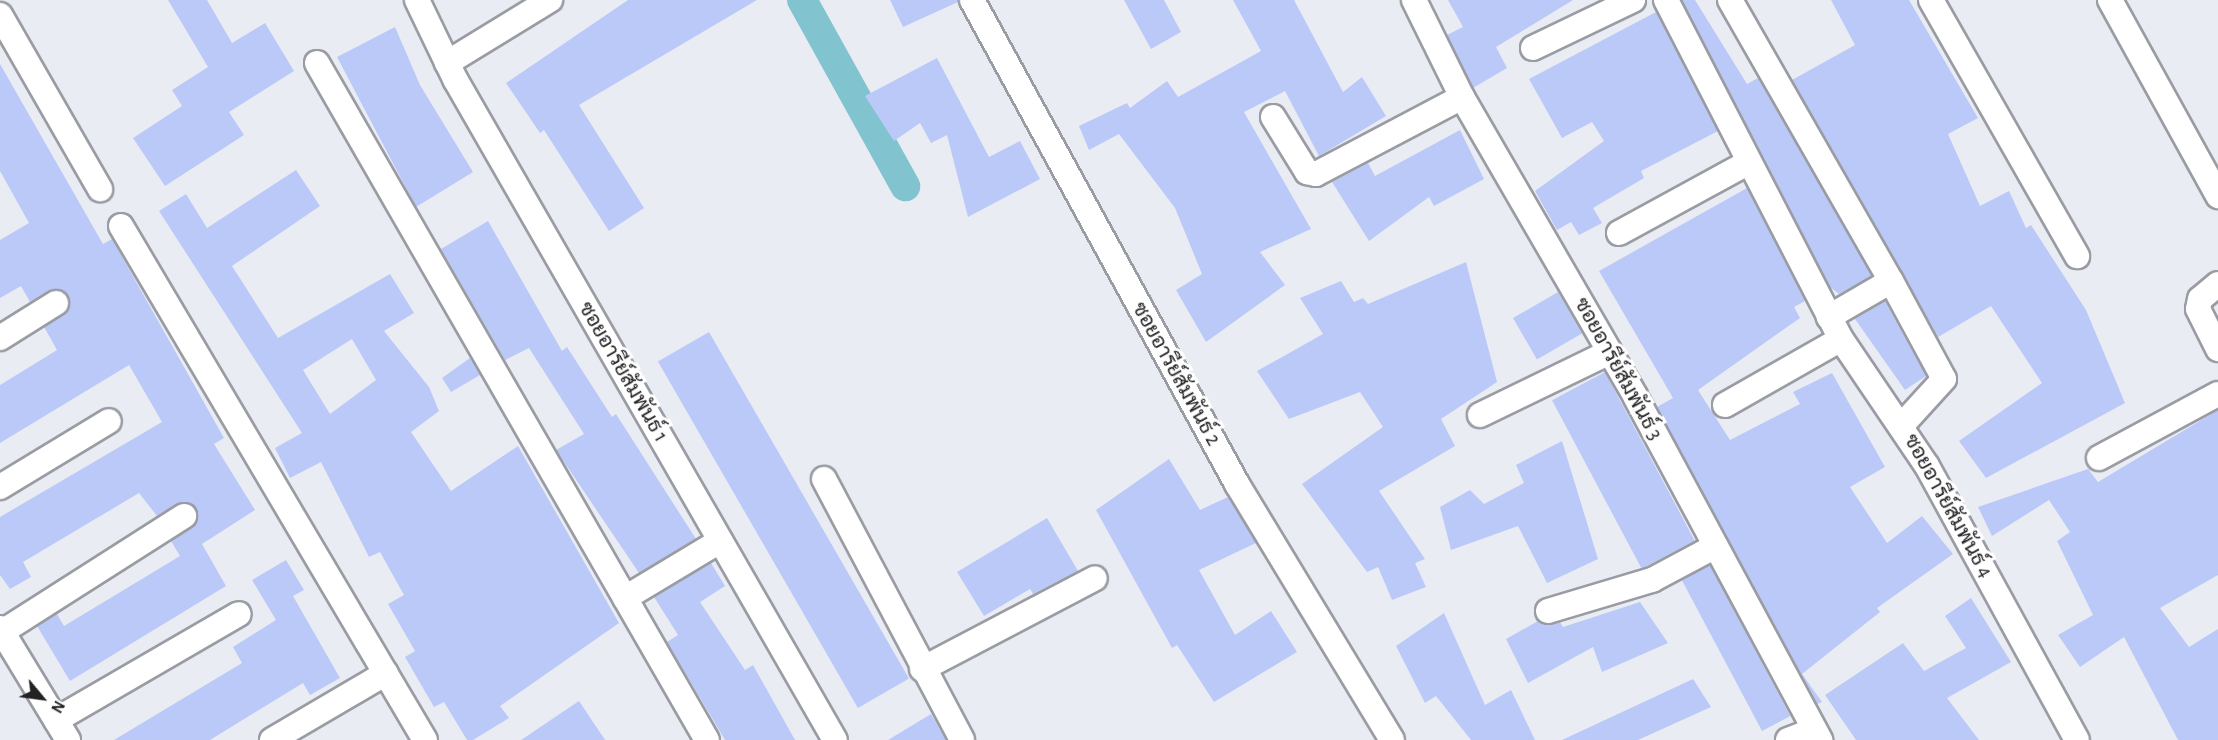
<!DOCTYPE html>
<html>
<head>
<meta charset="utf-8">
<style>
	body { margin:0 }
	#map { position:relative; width:2218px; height:740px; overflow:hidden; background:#eaecf4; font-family:"Alegreya Sans",Sarabun,sans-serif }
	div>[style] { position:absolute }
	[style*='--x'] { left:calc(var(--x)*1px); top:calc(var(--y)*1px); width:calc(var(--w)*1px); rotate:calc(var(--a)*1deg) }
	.canal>* { height:30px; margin:-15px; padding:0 15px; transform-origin:15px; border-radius:15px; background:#81c3ce }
	.building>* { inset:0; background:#bbc9f9; transform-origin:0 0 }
	.roads { filter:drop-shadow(2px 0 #9a9ca3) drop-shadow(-2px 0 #9a9ca3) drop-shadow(0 2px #9a9ca3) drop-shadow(0 -2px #9a9ca3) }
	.street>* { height:24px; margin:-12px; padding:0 12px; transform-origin:12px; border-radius:12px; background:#fff }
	span { translate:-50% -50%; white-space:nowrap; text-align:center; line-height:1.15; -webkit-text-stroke:6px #fff; paint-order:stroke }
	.street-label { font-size:21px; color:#222225 }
	.north { position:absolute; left:12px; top:668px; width:60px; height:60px; -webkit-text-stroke:4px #fff; paint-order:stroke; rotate:119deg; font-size:16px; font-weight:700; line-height:24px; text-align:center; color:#222225 }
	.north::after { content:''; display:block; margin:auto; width:21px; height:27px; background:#222225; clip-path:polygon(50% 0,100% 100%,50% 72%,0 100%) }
</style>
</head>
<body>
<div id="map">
	<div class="canal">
		<i style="--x:802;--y:0;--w:213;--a:61"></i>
	</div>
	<div class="building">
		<i style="clip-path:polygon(168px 0,207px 0,232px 43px,265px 23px,294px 71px,229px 112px,244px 135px,165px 186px,133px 138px,182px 106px,172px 90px,208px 67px)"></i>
		<i style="clip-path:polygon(628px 0,757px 0,579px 105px,644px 208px,609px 231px,544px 130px,540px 133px,506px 83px)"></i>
		<i style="clip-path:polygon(890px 0,958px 0,958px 2px,903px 27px)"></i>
		<i style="clip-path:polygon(1124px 0,1164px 0,1181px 32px,1151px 49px)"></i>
		<i style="clip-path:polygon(1233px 0,1294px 0,1343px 92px,1362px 77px,1386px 116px,1319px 156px,1285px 91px,1244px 112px,1311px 229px,1260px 252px,1285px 285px,1206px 342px,1176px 290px,1202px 274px,1175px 208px,1119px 134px,1089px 150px,1079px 126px,1127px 103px,1130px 108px,1167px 81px,1178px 97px,1261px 51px)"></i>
		<i style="clip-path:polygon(1448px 0,1573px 0,1496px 47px,1507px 68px,1473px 88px,1447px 35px,1463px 27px)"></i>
		<i style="clip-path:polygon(1682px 0,1695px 0,1747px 84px,1758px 78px,1872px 276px,1839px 294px,1830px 287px)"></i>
		<i style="clip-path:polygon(1831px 0,1909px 0,1978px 118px,1948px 134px,1980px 206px,2009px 191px,2026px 228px,2031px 225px,2086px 310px,2125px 403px,1986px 478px,1959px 441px,2042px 383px,1991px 306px,1938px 337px,1792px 80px,1855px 45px)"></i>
		<i style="clip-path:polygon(1656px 12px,1718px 131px,1641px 171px,1644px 178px,1593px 208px,1602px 223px,1579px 235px,1571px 222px,1557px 230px,1535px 191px,1604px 141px,1592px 122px,1562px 138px,1529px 79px)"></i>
		<i style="clip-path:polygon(395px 27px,420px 85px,473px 172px,416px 207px,337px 57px)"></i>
		<i style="clip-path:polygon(937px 58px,989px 157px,1020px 141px,1040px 179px,968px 217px,947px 135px,931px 143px,920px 123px,894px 141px,865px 96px)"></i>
		<i style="clip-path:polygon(0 64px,103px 244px,112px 239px,224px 438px,214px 444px,255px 510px,202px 544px,226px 586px,70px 681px,37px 626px,57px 614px,64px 626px,180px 556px,171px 541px,192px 528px,198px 515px,184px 502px,157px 516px,139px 493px,23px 562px,31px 577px,10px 589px,0 575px,0 517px,162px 422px,129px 365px,0 443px,0 385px,57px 350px,44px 327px,64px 315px,70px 303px,56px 289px,30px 302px,21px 286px,0 298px,0 240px,29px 223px,0 171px)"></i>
		<i style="clip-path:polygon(1460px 130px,1484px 179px,1434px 206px,1429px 197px,1369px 241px,1332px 182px,1368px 163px,1375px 176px)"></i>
		<i style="clip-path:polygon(evenodd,296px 170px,320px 206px,232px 266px,278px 338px,390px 274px,414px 313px,384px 331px,429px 387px,439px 411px,411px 432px,451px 491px,518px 446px,619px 623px,500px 706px,509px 718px,473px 740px,467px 740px,444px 702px,434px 707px,405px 657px,415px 651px,388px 604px,404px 595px,380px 552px,369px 557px,321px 462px,290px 478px,275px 448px,302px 433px,159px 211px,186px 194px,207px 228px,296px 170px,352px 339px,376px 380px,330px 414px,303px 370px,352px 339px)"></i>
		<i style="clip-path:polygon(1747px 188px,1805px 301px,1794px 307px,1800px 318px,1698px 390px,1730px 440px,1800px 404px,1793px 392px,1832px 373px,1885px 467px,1850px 487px,1887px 543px,1922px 516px,1953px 554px,1877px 608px,1880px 612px,1802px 674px,1822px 702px,1817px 704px,1657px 407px,1673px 398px,1599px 271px)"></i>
		<i style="clip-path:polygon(488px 221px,562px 351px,567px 347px,612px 417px,616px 414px,696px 539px,639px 573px,556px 450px,584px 434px,529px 348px,505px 360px,441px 249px)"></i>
		<i style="clip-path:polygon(1466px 262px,1497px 382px,1441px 419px,1455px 446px,1379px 491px,1425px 559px,1415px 563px,1426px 587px,1392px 600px,1378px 567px,1367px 572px,1302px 484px,1383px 427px,1360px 392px,1289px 419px,1257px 371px,1323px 334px,1300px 298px,1341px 281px,1354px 302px,1363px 298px,1368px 304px)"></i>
		<i style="left:1558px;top:292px;width:48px;height:52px;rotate:60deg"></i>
		<i style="clip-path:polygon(1885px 301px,1926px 376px,1905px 390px,1855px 319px)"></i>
		<i style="left:709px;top:332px;width:400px;height:59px;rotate:60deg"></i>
		<i style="clip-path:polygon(470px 358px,480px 375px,451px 392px,442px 378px)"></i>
		<i style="left:1605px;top:372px;width:191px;height:60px;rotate:62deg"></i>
		<i style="clip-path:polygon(2218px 410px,2218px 575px,2160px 608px,2189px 647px,2218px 629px,2218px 740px,2178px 740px,2124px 637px,2080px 667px,2058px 635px,2093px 615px,2057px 541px,2070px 532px,2049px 500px,1992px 536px,1978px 507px,2088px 469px,2098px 482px)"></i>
		<i style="clip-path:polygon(1562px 441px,1598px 559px,1547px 583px,1518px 526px,1451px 550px,1440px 507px,1470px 490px,1484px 504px,1524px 483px,1516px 465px)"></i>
		<i style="clip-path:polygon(1169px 459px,1200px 510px,1228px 497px,1256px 543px,1199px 570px,1235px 635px,1271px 611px,1297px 652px,1214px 702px,1177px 645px,1172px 648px,1096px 510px)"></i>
		<i style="clip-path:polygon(1047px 518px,1078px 571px,1033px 594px,1030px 589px,984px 616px,957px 572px)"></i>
		<i style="clip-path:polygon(286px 560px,304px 590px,293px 596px,340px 678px,310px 695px,303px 683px,210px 740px,114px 740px,242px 663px,233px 647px,276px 620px,252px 580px)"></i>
		<i style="clip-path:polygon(711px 563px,725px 586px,700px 602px,745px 670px,753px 665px,795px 740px,725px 740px,667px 642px,678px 635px,654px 597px)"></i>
		<i style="left:1710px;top:565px;width:171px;height:32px;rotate:62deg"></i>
		<i style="clip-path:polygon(1971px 598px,2011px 662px,1947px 698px,1979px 740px,1856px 740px,1825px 695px,1903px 643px,1924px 671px,1966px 648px,1945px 616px)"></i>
		<i style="clip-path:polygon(1640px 602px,1668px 643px,1602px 672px,1593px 647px,1528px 683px,1506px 639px,1538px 621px,1560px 622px,1563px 627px)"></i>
		<i style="clip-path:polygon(1444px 613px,1485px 705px,1511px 690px,1535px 740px,1471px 740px,1436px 696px,1425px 703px,1396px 646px)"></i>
		<i style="clip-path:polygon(1693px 679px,1711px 707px,1638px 740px,1562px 740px)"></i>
		<i style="clip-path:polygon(579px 701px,605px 740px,521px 740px)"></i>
		<i style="clip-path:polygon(931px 714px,946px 740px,888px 740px)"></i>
	</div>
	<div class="roads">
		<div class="street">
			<i style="--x:417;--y:0;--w:88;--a:64.3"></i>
			<i style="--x:455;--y:79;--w:762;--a:60.11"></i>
			<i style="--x:972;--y:0;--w:552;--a:61.3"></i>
			<i style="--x:1237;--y:484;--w:299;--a:58.8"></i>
			<i style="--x:1414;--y:0;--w:108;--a:63.7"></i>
			<i style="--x:1462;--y:97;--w:345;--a:59.9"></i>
			<i style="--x:1635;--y:396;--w:391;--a:61.7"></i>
			<i style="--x:1666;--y:0;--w:382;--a:62.7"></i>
			<i style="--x:1841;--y:339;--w:153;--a:55.9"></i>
			<i style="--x:1927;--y:466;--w:312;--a:61.3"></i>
			<i style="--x:1730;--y:0;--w:324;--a:60.2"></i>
			<i style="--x:1891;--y:281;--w:72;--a:149.9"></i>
			<i style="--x:1931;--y:0;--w:295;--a:60.3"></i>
			<i style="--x:2110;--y:0;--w:224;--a:61.1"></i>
			<i style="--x:0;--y:15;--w:201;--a:60.1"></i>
			<i style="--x:1533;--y:48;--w:111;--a:-25.6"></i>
			<i style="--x:317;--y:63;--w:781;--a:60.06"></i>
			<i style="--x:447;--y:63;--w:121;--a:-31.5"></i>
			<i style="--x:1273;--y:117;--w:65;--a:58.3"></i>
			<i style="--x:1307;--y:172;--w:9;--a:13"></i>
			<i style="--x:1316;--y:174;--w:165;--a:-27.8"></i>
			<i style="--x:121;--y:226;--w:597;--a:59.4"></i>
			<i style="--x:1619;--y:233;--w:148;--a:-28.6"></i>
			<i style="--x:1891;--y:281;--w:111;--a:61.6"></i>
			<i style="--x:1944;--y:379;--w:62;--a:132.4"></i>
			<i style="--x:2218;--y:284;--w:23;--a:140"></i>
			<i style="--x:2200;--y:299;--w:10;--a:101"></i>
			<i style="--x:2198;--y:309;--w:45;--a:63.4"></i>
			<i style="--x:0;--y:338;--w:66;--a:-32"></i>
			<i style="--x:1725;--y:405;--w:133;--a:-29.6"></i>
			<i style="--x:1480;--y:415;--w:144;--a:-25.9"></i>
			<i style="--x:2099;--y:458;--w:135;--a:-28.3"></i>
			<i style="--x:824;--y:479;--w:295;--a:62.1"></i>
			<i style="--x:0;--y:487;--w:127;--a:-31.2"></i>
			<i style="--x:625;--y:598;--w:111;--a:-31"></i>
			<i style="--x:1548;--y:611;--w:109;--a:-16.6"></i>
			<i style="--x:1652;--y:580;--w:72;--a:-28"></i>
			<i style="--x:0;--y:628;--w:131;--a:58.7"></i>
			<i style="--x:2;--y:632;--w:216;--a:-32.5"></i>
			<i style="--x:922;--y:669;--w:195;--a:-27.7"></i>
			<i style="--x:56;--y:720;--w:211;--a:-30.1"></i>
			<i style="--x:272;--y:740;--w:132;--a:-30.4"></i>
			<i style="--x:1788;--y:740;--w:28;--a:-21"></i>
		</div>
	</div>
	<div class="street-label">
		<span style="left:1618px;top:369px;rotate:61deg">ซอยอารีย์สัมพันธ์ 3</span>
		<span style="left:623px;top:372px;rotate:60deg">ซอยอารีย์สัมพันธ์ 1</span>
		<span style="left:1176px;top:374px;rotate:61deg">ซอยอารีย์สัมพันธ์ 2</span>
		<span style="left:1948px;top:506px;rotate:61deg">ซอยอารีย์สัมพันธ์ 4</span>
	</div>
	<div class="north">N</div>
</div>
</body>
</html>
